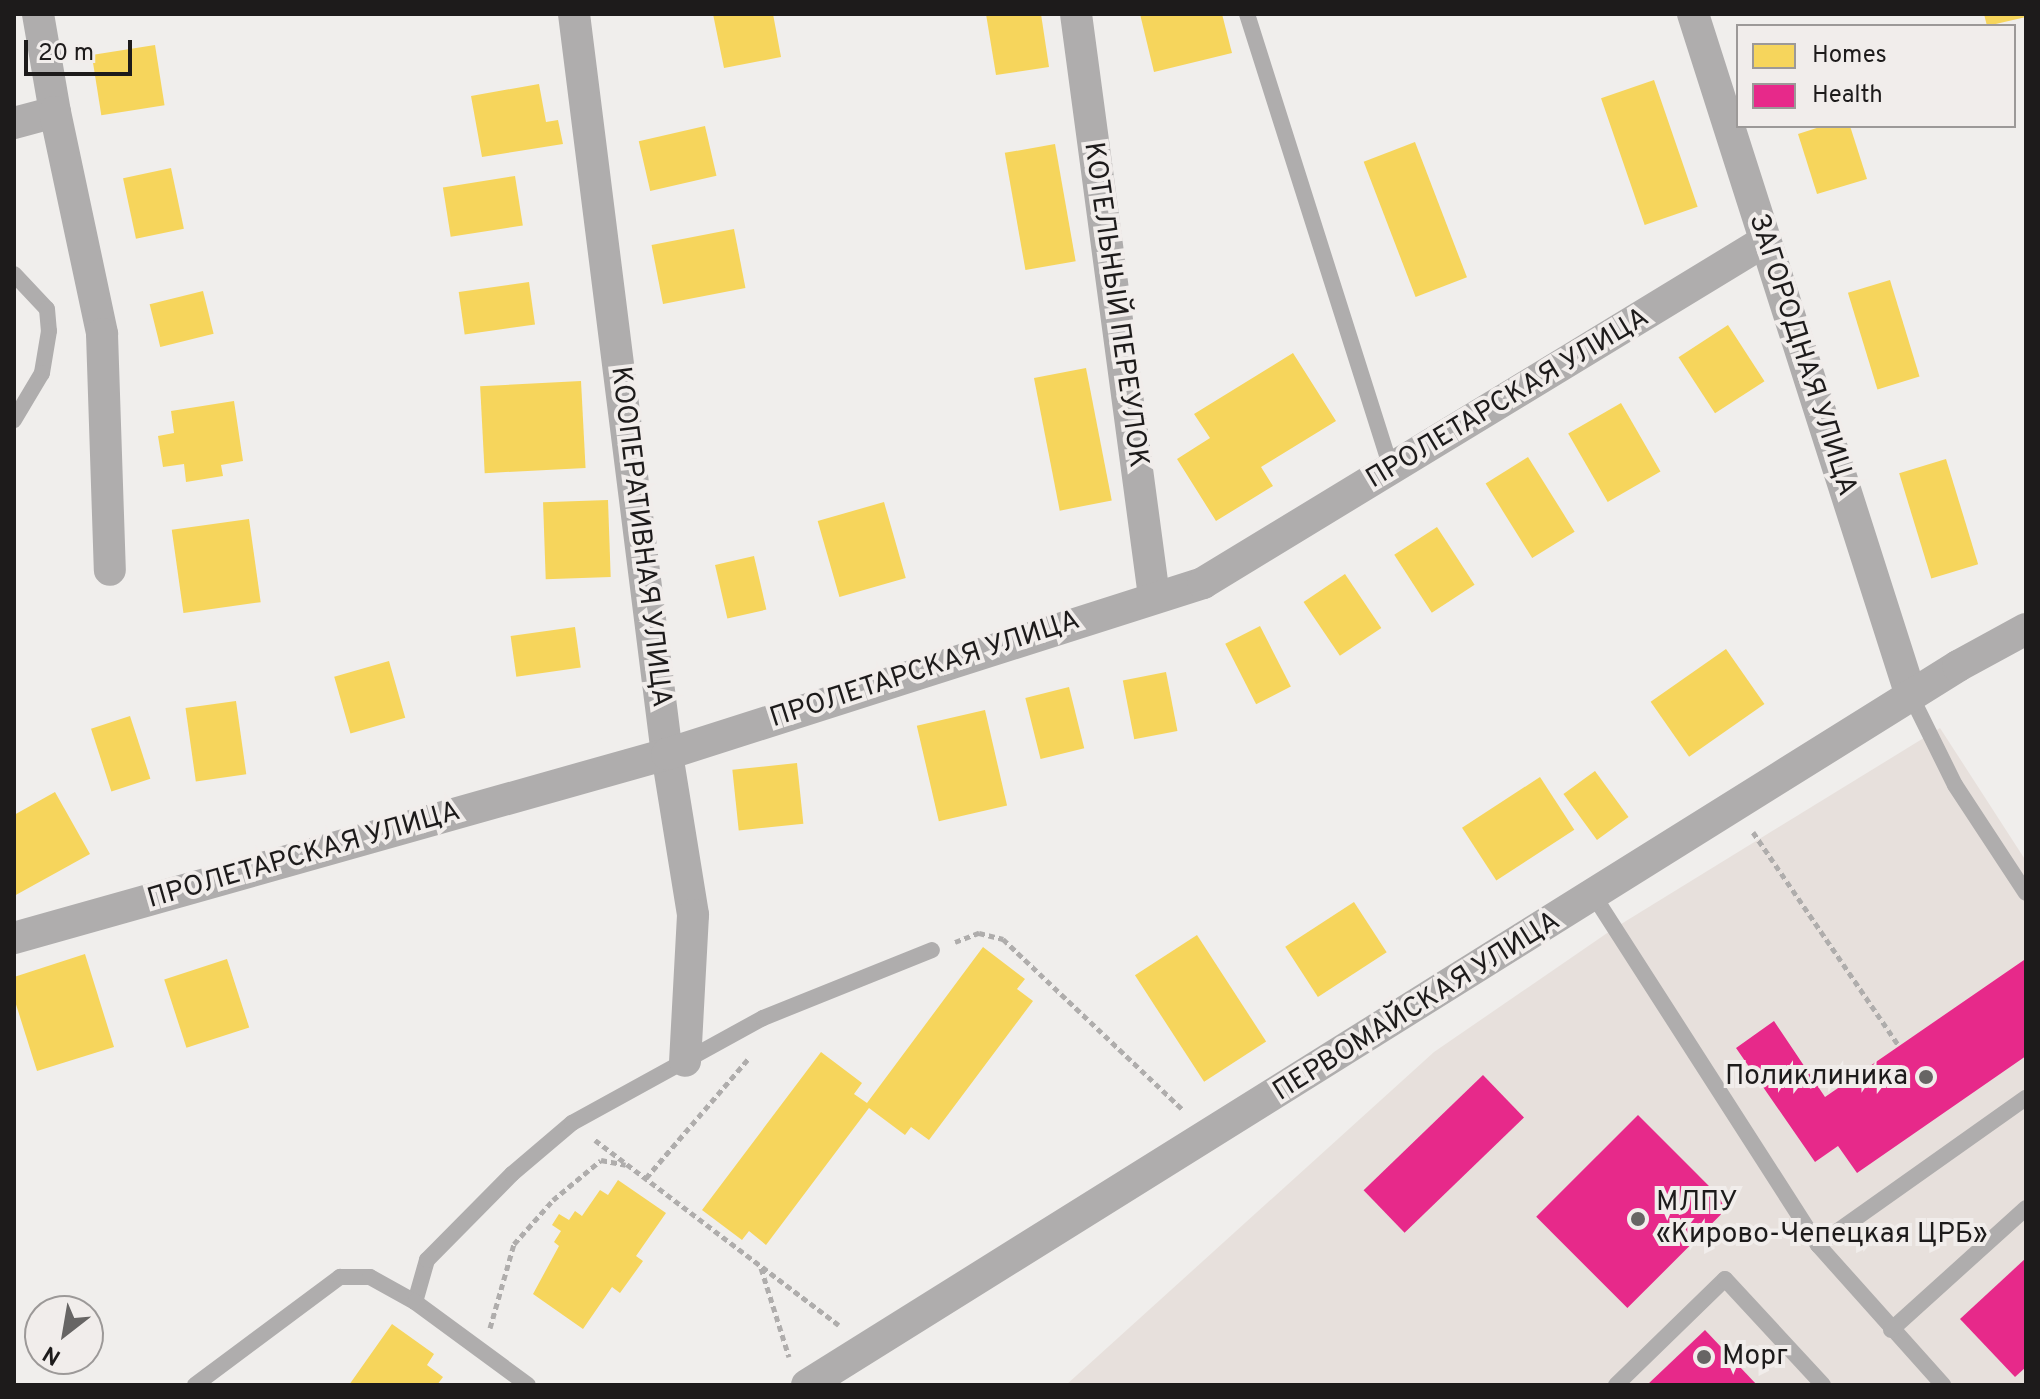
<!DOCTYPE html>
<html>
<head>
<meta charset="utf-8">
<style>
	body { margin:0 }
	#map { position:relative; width:2040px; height:1399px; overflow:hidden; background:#f0eeec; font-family:Overpass,sans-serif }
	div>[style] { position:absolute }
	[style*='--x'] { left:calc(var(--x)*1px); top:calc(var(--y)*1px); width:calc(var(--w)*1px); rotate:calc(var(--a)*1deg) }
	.built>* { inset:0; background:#e7e0dc }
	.homes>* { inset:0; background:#f6d55c; transform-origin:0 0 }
	.health>* { inset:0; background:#e7298a; transform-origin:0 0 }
	.path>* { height:5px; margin-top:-2.5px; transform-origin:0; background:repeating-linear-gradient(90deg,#afadac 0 6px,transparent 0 10px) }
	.lane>* { height:16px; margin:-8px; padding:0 8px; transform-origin:8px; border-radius:8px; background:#afadad }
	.street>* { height:32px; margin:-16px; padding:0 16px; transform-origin:16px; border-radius:16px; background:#afadad }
	.dots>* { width:22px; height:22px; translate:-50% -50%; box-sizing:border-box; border:4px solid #f1edeb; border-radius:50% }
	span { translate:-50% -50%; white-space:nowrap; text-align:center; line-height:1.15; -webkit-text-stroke:8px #f1edeb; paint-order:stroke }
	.street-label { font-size:28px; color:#1d1b1b }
	.poi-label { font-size:28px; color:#1d1b1b }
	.right { translate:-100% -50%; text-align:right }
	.left { translate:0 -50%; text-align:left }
	.frame { position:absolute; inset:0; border:16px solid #1d1b1b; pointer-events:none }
	.legend { position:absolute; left:1736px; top:24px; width:280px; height:104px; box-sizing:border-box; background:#f1edeb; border:2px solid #9c9998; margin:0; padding:10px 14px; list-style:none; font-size:24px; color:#1d1b1b }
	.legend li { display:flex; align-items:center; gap:16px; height:40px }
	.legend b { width:40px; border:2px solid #9c9998 }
	.north { position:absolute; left:24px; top:1295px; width:80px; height:80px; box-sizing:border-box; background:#f1edeb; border:2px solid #9c9998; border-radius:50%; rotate:211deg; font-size:22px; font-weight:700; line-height:32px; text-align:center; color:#1d1b1b }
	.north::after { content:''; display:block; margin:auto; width:28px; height:36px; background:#676564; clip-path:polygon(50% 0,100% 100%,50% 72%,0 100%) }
	.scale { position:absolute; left:24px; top:40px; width:108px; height:36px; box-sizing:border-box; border:4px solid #1d1b1b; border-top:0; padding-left:10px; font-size:24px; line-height:28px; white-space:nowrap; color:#1d1b1b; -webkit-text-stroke:6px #f1edeb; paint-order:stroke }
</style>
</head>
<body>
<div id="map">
	<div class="built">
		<i style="clip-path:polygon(1940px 728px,2026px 861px,2026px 1385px,1066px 1385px,1434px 1052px,1613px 929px)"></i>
	</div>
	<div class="homes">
		<i style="clip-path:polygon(713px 14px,773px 14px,781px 57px,724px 68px)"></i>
		<i style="clip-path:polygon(986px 14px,1041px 14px,1049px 67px,996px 75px)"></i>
		<i style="clip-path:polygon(1140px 14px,1222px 14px,1232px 53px,1154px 72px)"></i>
		<i style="clip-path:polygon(1984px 14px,2026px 14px,2026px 17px,1987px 26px)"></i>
		<i style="left:155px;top:45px;width:61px;height:64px;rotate:81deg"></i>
		<i style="left:1654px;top:80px;width:134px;height:56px;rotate:71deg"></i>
		<i style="clip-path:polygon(539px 84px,546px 122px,558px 120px,563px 144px,482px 157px,471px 96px)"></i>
		<i style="left:705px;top:126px;width:51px;height:68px;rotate:77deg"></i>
		<i style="clip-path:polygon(1823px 126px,1850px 126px,1867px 179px,1817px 194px,1798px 134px)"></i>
		<i style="left:1415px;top:142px;width:145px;height:55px;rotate:69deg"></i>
		<i style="left:1055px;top:144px;width:119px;height:51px;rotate:80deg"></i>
		<i style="left:171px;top:168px;width:62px;height:49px;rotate:78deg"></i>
		<i style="left:515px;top:176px;width:50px;height:73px;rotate:81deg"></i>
		<i style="left:734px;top:229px;width:60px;height:84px;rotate:79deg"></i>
		<i style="left:1890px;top:280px;width:101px;height:44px;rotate:73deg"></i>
		<i style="left:529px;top:282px;width:43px;height:71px;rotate:82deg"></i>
		<i style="left:203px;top:291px;width:44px;height:55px;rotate:76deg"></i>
		<i style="left:1728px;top:325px;width:67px;height:59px;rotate:57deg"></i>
		<i style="clip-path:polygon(1293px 353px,1336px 421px,1261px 467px,1273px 486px,1216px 521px,1177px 459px,1210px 438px,1194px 414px)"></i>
		<i style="left:1086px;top:368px;width:135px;height:53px;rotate:79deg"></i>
		<i style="left:581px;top:381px;width:87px;height:101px;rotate:87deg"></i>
		<i style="clip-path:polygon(234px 401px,243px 461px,221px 465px,223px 476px,186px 482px,184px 464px,163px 467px,158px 436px,174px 433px,171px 411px)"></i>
		<i style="left:1621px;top:403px;width:79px;height:61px;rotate:60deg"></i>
		<i style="left:1528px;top:457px;width:88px;height:50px;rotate:58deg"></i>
		<i style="left:1946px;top:459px;width:110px;height:49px;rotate:73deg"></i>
		<i style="left:608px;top:500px;width:77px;height:65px;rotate:88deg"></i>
		<i style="left:884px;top:502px;width:79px;height:69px;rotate:74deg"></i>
		<i style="left:249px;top:519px;width:84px;height:78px;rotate:82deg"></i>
		<i style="left:1437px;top:527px;width:69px;height:51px;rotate:57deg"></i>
		<i style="left:754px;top:556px;width:55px;height:40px;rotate:77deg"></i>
		<i style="left:1345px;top:574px;width:65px;height:50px;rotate:56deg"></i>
		<i style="left:1260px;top:626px;width:68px;height:39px;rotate:63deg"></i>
		<i style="left:575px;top:627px;width:41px;height:65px;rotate:82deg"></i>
		<i style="left:1726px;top:649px;width:67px;height:92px;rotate:55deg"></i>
		<i style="left:389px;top:661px;width:59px;height:57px;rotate:74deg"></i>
		<i style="left:1166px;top:672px;width:60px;height:44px;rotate:79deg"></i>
		<i style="left:1069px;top:687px;width:63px;height:45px;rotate:76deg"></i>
		<i style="left:236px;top:701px;width:74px;height:51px;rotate:82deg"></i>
		<i style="left:985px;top:710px;width:98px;height:70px;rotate:77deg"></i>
		<i style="left:130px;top:716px;width:66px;height:41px;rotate:72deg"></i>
		<i style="left:797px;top:763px;width:61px;height:65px;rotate:84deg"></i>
		<i style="left:1595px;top:771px;width:57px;height:39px;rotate:54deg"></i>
		<i style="left:1540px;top:777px;width:63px;height:93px;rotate:57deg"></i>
		<i style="clip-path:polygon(55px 792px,90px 854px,14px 896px,14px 815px)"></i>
		<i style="left:1354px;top:902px;width:60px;height:82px;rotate:57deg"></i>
		<i style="left:1197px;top:935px;width:127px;height:74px;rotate:57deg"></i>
		<i style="clip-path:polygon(983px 947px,1025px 979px,1017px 989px,1033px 1001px,929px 1140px,911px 1127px,905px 1135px,869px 1108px,766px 1245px,749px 1231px,742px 1240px,702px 1210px,821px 1052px,862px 1083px,854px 1094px,867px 1103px)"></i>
		<i style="clip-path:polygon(85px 954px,114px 1047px,37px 1071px,14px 998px,14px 977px)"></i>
		<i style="left:227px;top:959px;width:72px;height:66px;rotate:72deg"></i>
		<i style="clip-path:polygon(618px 1180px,666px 1213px,636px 1256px,643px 1261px,620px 1293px,612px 1287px,583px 1329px,533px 1294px,559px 1246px,554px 1242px,561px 1231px,552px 1225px,559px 1214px,569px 1220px,575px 1211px,582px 1216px,600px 1190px,608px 1195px)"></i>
		<i style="clip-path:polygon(392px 1324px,434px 1354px,427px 1365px,443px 1377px,437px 1385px,349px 1385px)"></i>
	</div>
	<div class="health">
		<i style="clip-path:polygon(2024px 960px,2026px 1056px,1857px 1173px,1838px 1146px,1815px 1162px,1736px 1048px,1774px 1021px,1825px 1097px)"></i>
		<i style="left:1483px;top:1075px;width:59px;height:166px;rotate:46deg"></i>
		<i style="left:1638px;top:1115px;width:129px;height:144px;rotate:45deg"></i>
		<i style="clip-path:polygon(2026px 1258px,2026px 1367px,2015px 1377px,1960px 1319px)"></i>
		<i style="clip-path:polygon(1705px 1330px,1757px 1385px,1647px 1385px)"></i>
	</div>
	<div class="path">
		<i style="--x:1753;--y:832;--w:259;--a:55.7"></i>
		<i style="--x:955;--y:942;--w:26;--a:-21"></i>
		<i style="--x:979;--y:933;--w:25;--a:14"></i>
		<i style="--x:1003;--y:939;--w:248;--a:43.5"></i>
		<i style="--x:595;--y:1140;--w:306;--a:37.2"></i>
		<i style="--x:646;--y:1178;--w:158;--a:-49.4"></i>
		<i style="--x:761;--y:1268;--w:93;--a:72.5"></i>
		<i style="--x:490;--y:1328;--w:87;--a:-74.1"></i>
		<i style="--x:514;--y:1244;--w:59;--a:-48.4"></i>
		<i style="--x:553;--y:1200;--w:62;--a:-39.8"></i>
		<i style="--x:601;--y:1160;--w:25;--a:11"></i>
	</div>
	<div class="lane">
		<i style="--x:1247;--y:14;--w:478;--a:72.4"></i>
		<i style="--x:14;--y:274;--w:48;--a:46.7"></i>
		<i style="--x:47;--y:309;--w:22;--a:85"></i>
		<i style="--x:49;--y:331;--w:43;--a:99.5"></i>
		<i style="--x:42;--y:373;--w:55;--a:120.8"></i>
		<i style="--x:1911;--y:696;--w:99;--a:63.7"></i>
		<i style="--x:1955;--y:785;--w:129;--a:56.7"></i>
		<i style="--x:1594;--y:896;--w:415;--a:57.3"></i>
		<i style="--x:1818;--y:1245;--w:188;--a:48.2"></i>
		<i style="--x:1818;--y:1245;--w:255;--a:-35.3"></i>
		<i style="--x:415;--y:1302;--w:44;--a:-74.1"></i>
		<i style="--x:427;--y:1260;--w:121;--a:-45.3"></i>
		<i style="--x:512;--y:1174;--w:79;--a:-40.4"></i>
		<i style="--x:572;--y:1123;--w:218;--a:-28.8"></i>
		<i style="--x:763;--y:1018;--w:182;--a:-21.9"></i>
		<i style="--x:1891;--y:1330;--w:182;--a:-42.1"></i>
		<i style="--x:195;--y:1385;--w:181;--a:-36.7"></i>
		<i style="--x:340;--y:1277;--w:30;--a:0"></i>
		<i style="--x:370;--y:1277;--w:51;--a:29.1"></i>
		<i style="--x:415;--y:1302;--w:140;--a:36.3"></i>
		<i style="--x:1616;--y:1385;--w:152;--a:-44.2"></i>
		<i style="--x:1725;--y:1279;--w:144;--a:47.2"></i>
	</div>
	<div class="street">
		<i style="--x:38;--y:14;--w:99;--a:80.2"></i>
		<i style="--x:574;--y:14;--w:746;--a:82.84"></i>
		<i style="--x:667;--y:754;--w:163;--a:80.8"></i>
		<i style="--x:693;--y:915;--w:146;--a:93.1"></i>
		<i style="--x:1076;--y:14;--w:587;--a:82.37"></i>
		<i style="--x:1693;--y:14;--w:716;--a:72.27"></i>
		<i style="--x:14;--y:123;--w:42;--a:-15"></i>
		<i style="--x:55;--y:112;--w:227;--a:78"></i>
		<i style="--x:102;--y:334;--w:236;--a:88.1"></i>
		<i style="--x:14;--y:938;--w:678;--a:-15.74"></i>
		<i style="--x:667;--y:754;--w:563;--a:-17.69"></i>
		<i style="--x:1203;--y:583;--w:658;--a:-31.32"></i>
		<i style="--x:807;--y:1385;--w:1357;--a:-31.99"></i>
		<i style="--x:1958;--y:666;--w:77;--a:-28.6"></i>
	</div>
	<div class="dots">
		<i style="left:1926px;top:1077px;background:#676564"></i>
		<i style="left:1638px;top:1219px;background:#676564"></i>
		<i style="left:1704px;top:1357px;background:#676564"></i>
	</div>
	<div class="street-label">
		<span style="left:1115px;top:305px;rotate:82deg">КОТЕЛЬНЫЙ ПЕРЕУЛОК</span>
		<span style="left:1802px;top:355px;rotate:72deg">ЗАГОРОДНАЯ УЛИЦА</span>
		<span style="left:1508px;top:399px;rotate:-31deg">ПРОЛЕТАРСКАЯ УЛИЦА</span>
		<span style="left:640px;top:537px;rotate:83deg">КООПЕРАТИВНАЯ УЛИЦА</span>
		<span style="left:925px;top:670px;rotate:-18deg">ПРОЛЕТАРСКАЯ УЛИЦА</span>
		<span style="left:304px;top:856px;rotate:-16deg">ПРОЛЕТАРСКАЯ УЛИЦА</span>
		<span style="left:1417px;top:1007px;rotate:-32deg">ПЕРВОМАЙСКАЯ УЛИЦА</span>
	</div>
	<div class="poi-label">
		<span class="right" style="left:1908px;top:1077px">Поликлиника</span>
		<span class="left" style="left:1656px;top:1219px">МЛПУ<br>«Кирово-Чепецкая ЦРБ»</span>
		<span class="left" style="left:1722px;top:1357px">Морг</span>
	</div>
	<div class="frame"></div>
	<ul class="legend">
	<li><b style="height:22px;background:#f6d55c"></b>Homes</li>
	<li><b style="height:22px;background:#e7298a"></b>Health</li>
	</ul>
	<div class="north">N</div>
	<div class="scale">20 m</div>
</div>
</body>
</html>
